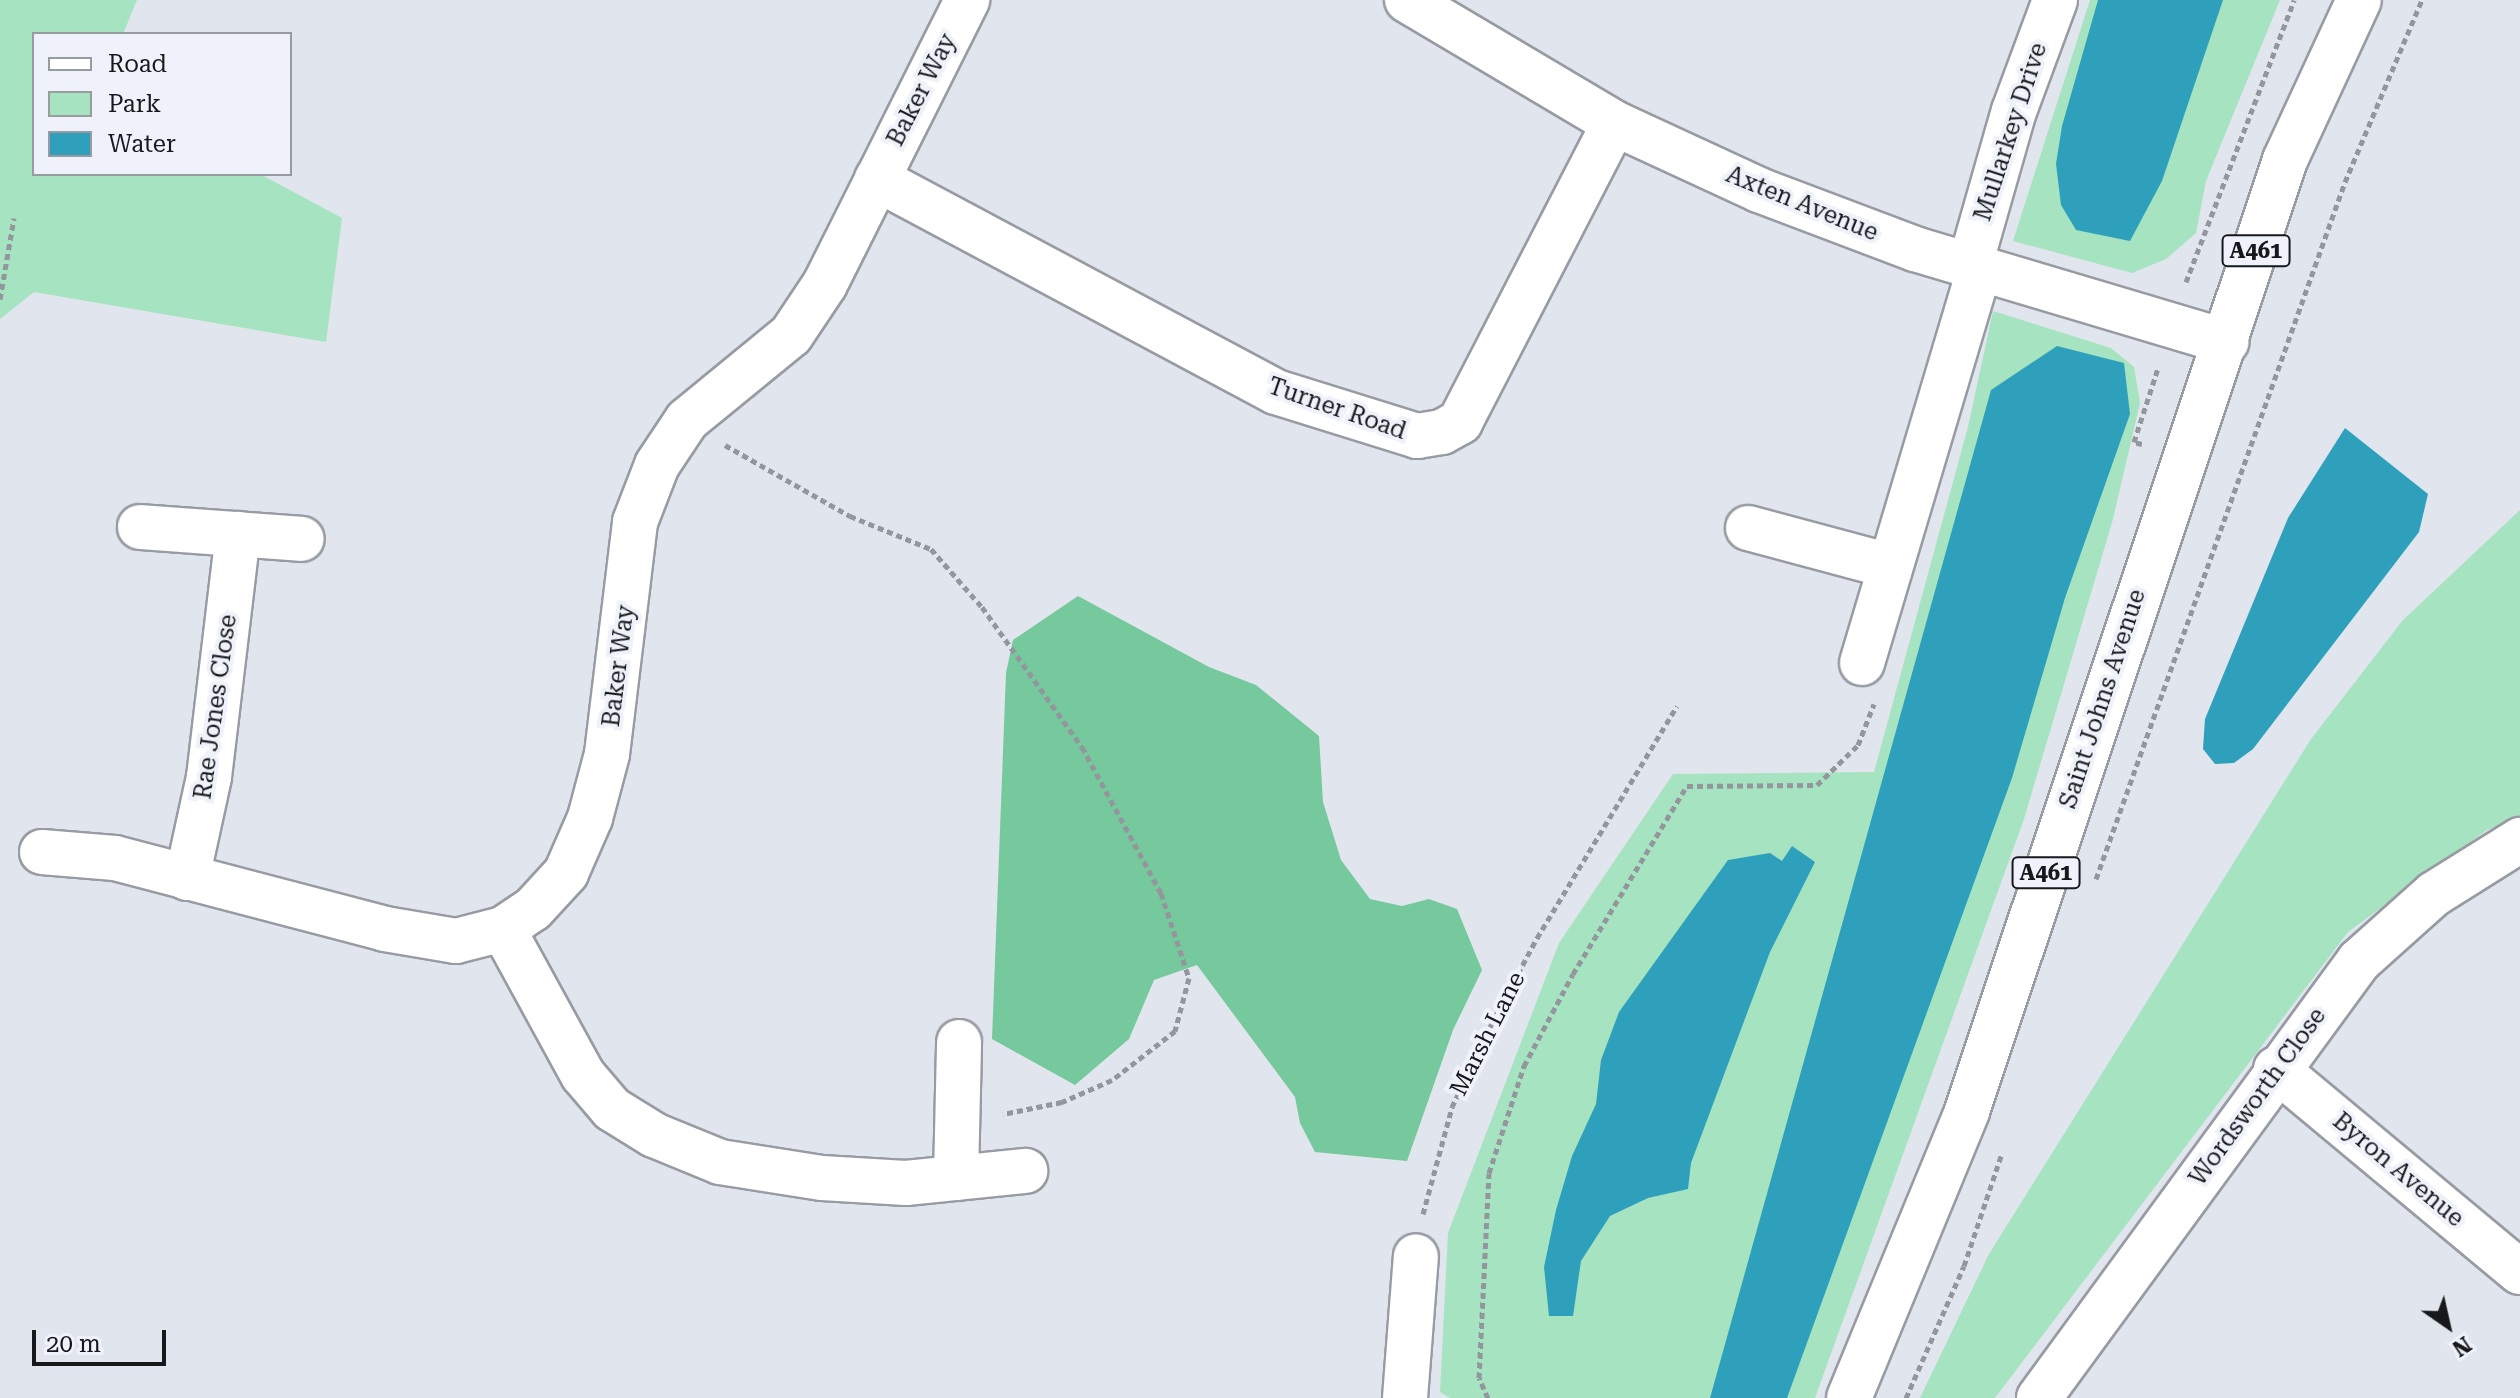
<!DOCTYPE html>
<html>
<head>
<meta charset="utf-8">
<style>
	body { margin:0 }
	#map { position:relative; width:2520px; height:1398px; overflow:hidden; background:#e1e5ed; font-family:"Roboto Serif",serif }
	div>[style] { position:absolute }
	[style*='--x'] { left:calc(var(--x)*1px); top:calc(var(--y)*1px); width:calc(var(--w)*1px); rotate:calc(var(--a)*1deg) }
	.green>* { inset:0; background:#a6e3c0 }
	.forest>* { inset:0; background:#75c99c }
	.water>* { inset:0; background:#2ea0bb }
	.path>* { height:5px; margin-top:-2.5px; transform-origin:0; background:repeating-linear-gradient(90deg,#93969c 0 6px,transparent 0 10px) }
	.roads { filter:drop-shadow(2px 0 #989ba3) drop-shadow(-2px 0 #989ba3) drop-shadow(0 2px #989ba3) drop-shadow(0 -2px #989ba3) }
	.minor>* { height:44px; margin:-22px; padding:0 22px; transform-origin:22px; border-radius:22px; background:#fff }
	.highway>* { height:44px; margin:-22px; padding:0 22px; transform-origin:22px; border-radius:22px; background:#fff }
	span { translate:-50% -50%; white-space:nowrap; text-align:center; line-height:1.15; -webkit-text-stroke:8px #eff2fa; paint-order:stroke }
	.shield-label span { padding:2px 6px; background:#eff2fa; border:2px solid; border-radius:6px; -webkit-text-stroke-width:0 }
	.shield-label { font-size:22px; color:#17181b; font-weight:700 }
	.street-label { font-size:24px; color:#17181b }
	.legend { position:absolute; left:32px; top:32px; width:260px; height:144px; box-sizing:border-box; background:#eff2fa; border:2px solid #999ba1; margin:0; padding:10px 14px; list-style:none; font-size:24px; color:#17181b }
	.legend li { display:flex; align-items:center; gap:16px; height:40px }
	.legend b { width:40px; border:2px solid #999ba1 }
	.north { position:absolute; left:2408px; top:1286px; width:80px; height:80px; -webkit-text-stroke:6px #eff2fa; paint-order:stroke; rotate:146deg; font-size:22px; font-weight:700; line-height:32px; text-align:center; color:#17181b }
	.north::after { content:''; display:block; margin:auto; width:28px; height:36px; background:#17181b; clip-path:polygon(50% 0,100% 100%,50% 72%,0 100%) }
	.scale { position:absolute; left:32px; top:1330px; width:134px; height:36px; box-sizing:border-box; border:4px solid #17181b; border-top:0; padding-left:10px; font-size:24px; line-height:28px; white-space:nowrap; color:#17181b; -webkit-text-stroke:6px #eff2fa; paint-order:stroke }
</style>
</head>
<body>
<div id="map">
	<div class="green">
		<i style="clip-path:polygon(0 0,137px 0,123px 34px,34px 34px,34px 174px,260px 174px,342px 218px,326px 342px,34px 292px,0 319px)"></i>
		<i style="clip-path:polygon(2090px 0,2280px 0,2206px 181px,2196px 233px,2166px 259px,2132px 273px,2013px 241px)"></i>
		<i style="clip-path:polygon(1993px 311px,2111px 348px,2134px 367px,2140px 403px,2113px 519px,2024px 819px,1815px 1398px,1450px 1398px,1440px 1392px,1448px 1233px,1559px 943px,1673px 774px,1874px 772px,1968px 427px)"></i>
		<i style="clip-path:polygon(2520px 510px,2520px 818px,2487px 830px,2348px 932px,1995px 1398px,1920px 1398px,1989px 1254px,2311px 739px,2403px 620px)"></i>
	</div>
	<div class="forest">
		<i style="clip-path:polygon(1078px 596px,1209px 667px,1256px 685px,1319px 736px,1323px 802px,1341px 860px,1370px 899px,1402px 906px,1429px 899px,1457px 909px,1482px 970px,1453px 1030px,1407px 1161px,1315px 1152px,1300px 1123px,1295px 1097px,1197px 965px,1154px 980px,1129px 1039px,1075px 1085px,992px 1039px,1006px 673px,1013px 640px)"></i>
	</div>
	<div class="water">
		<i style="clip-path:polygon(2098px 0,2223px 0,2162px 181px,2130px 241px,2076px 230px,2061px 205px,2056px 164px,2062px 126px)"></i>
		<i style="clip-path:polygon(2057px 346px,2124px 363px,2130px 414px,2065px 598px,2012px 778px,1787px 1398px,1710px 1398px,1991px 390px)"></i>
		<i style="clip-path:polygon(2345px 428px,2428px 494px,2419px 532px,2253px 749px,2234px 763px,2215px 764px,2203px 749px,2205px 719px,2288px 518px)"></i>
		<i style="clip-path:polygon(1792px 846px,1815px 862px,1770px 952px,1691px 1163px,1688px 1189px,1648px 1198px,1610px 1216px,1581px 1261px,1573px 1316px,1549px 1316px,1544px 1267px,1556px 1210px,1572px 1156px,1596px 1104px,1601px 1060px,1619px 1012px,1728px 860px,1770px 853px,1782px 861px)"></i>
	</div>
	<div class="path">
		<i style="--x:2186;--y:282;--w:302;--a:-69"></i>
		<i style="--x:0;--y:299;--w:82;--a:-80.2"></i>
		<i style="--x:2142;--y:444;--w:8;--a:-166"></i>
		<i style="--x:2134;--y:442;--w:78;--a:-72"></i>
		<i style="--x:725;--y:445;--w:144;--a:29.6"></i>
		<i style="--x:850;--y:516;--w:87;--a:22.2"></i>
		<i style="--x:931;--y:549;--w:77;--a:48.7"></i>
		<i style="--x:982;--y:607;--w:172;--a:54.5"></i>
		<i style="--x:1082;--y:747;--w:166;--a:61.6"></i>
		<i style="--x:1161;--y:893;--w:89;--a:71.8"></i>
		<i style="--x:1189;--y:978;--w:55;--a:104.8"></i>
		<i style="--x:1175;--y:1031;--w:80;--a:142.1"></i>
		<i style="--x:1112;--y:1080;--w:55;--a:156.3"></i>
		<i style="--x:1062;--y:1102;--w:60;--a:168.5"></i>
		<i style="--x:2096;--y:879;--w:740;--a:-70.34"></i>
		<i style="--x:2345;--y:182;--w:198;--a:-67.1"></i>
		<i style="--x:1423;--y:1214;--w:111;--a:-74.8"></i>
		<i style="--x:1452;--y:1107;--w:89;--a:-64.6"></i>
		<i style="--x:1490;--y:1027;--w:101;--a:-62.2"></i>
		<i style="--x:1537;--y:938;--w:271;--a:-58.9"></i>
		<i style="--x:1488;--y:1398;--w:22;--a:-114"></i>
		<i style="--x:1479;--y:1378;--w:205;--a:-87.2"></i>
		<i style="--x:1489;--y:1173;--w:113;--a:-71.9"></i>
		<i style="--x:1524;--y:1066;--w:104;--a:-62"></i>
		<i style="--x:1573;--y:974;--w:220;--a:-58.8"></i>
		<i style="--x:1687;--y:786;--w:130;--a:-0.4"></i>
		<i style="--x:1817;--y:785;--w:57;--a:-44.3"></i>
		<i style="--x:1858;--y:745;--w:44;--a:-68.7"></i>
		<i style="--x:1906;--y:1398;--w:144;--a:-66.3"></i>
		<i style="--x:1964;--y:1266;--w:119;--a:-71.4"></i>
	</div>
	<div class="roads">
		<div class="minor">
			<i style="--x:1407;--y:0;--w:241;--a:30.7"></i>
			<i style="--x:1614;--y:123;--w:160;--a:24.8"></i>
			<i style="--x:1759;--y:190;--w:167;--a:20.7"></i>
			<i style="--x:1915;--y:249;--w:325;--a:16.6"></i>
			<i style="--x:877;--y:179;--w:452;--a:28.1"></i>
			<i style="--x:1276;--y:392;--w:148;--a:17.3"></i>
			<i style="--x:1417;--y:436;--w:25;--a:-9"></i>
			<i style="--x:1442;--y:432;--w:21;--a:-29"></i>
			<i style="--x:1460;--y:422;--w:336;--a:-62.7"></i>
			<i style="--x:1970;--y:265;--w:160;--a:-74.1"></i>
			<i style="--x:2014;--y:111;--w:118;--a:-69.7"></i>
			<i style="--x:140;--y:527;--w:162;--a:4.2"></i>
			<i style="--x:1748;--y:528;--w:147;--a:15"></i>
			<i style="--x:1862;--y:663;--w:412;--a:-73.4"></i>
			<i style="--x:42;--y:852;--w:73;--a:4.7"></i>
			<i style="--x:115;--y:858;--w:279;--a:14.7"></i>
			<i style="--x:385;--y:929;--w:72;--a:9.6"></i>
			<i style="--x:456;--y:941;--w:49;--a:-14.3"></i>
			<i style="--x:503;--y:929;--w:36;--a:-34"></i>
			<i style="--x:533;--y:909;--w:49;--a:-47.5"></i>
			<i style="--x:566;--y:873;--w:60;--a:-66.4"></i>
			<i style="--x:590;--y:818;--w:66;--a:-75.1"></i>
			<i style="--x:607;--y:754;--w:234;--a:-83.1"></i>
			<i style="--x:635;--y:522;--w:61;--a:-68.9"></i>
			<i style="--x:657;--y:465;--w:54;--a:-56.3"></i>
			<i style="--x:687;--y:420;--w:134;--a:-39.3"></i>
			<i style="--x:791;--y:335;--w:61;--a:-56.3"></i>
			<i style="--x:825;--y:284;--w:318;--a:-63.4"></i>
			<i style="--x:187;--y:878;--w:103;--a:-77.7"></i>
			<i style="--x:209;--y:777;--w:245;--a:-83.2"></i>
			<i style="--x:503;--y:929;--w:166;--a:61.3"></i>
			<i style="--x:583;--y:1075;--w:45;--a:49.5"></i>
			<i style="--x:612;--y:1109;--w:49;--a:31.8"></i>
			<i style="--x:654;--y:1135;--w:71;--a:22.2"></i>
			<i style="--x:720;--y:1162;--w:103;--a:8.9"></i>
			<i style="--x:822;--y:1178;--w:84;--a:3.4"></i>
			<i style="--x:906;--y:1183;--w:120;--a:-5.8"></i>
			<i style="--x:2276;--y:1069;--w:317;--a:39.8"></i>
			<i style="--x:956;--y:1178;--w:136;--a:-88.7"></i>
			<i style="--x:1405;--y:1398;--w:142;--a:-85.6"></i>
			<i style="--x:2039;--y:1398;--w:542;--a:-53.79"></i>
			<i style="--x:2359;--y:961;--w:101;--a:-41.8"></i>
			<i style="--x:2434;--y:894;--w:102;--a:-32.1"></i>
		</div>
		<div class="highway">
			<i style="--x:1849;--y:1398;--w:310;--a:-67.6"></i>
			<i style="--x:1967;--y:1111;--w:1003;--a:-71.51"></i>
			<i style="--x:2285;--y:160;--w:176;--a:-65.2"></i>
		</div>
	</div>
	<div class="shield-label">
		<span style="left:2256px;top:251px">A461</span>
		<span style="left:2046px;top:873px">A461</span>
	</div>
	<div class="street-label">
		<span style="left:922px;top:90px;rotate:-63deg">Baker Way</span>
		<span style="left:2011px;top:132px;rotate:-72deg">Mullarkey Drive</span>
		<span style="left:1802px;top:204px;rotate:22deg">Axten Avenue</span>
		<span style="left:1337px;top:409px;rotate:19deg">Turner Road</span>
		<span style="left:619px;top:666px;rotate:-83deg">Baker Way</span>
		<span style="left:2103px;top:699px;rotate:-72deg">Saint Johns Avenue</span>
		<span style="left:216px;top:707px;rotate:-82deg">Rae Jones Close</span>
		<span style="left:1488px;top:1034px;rotate:-63deg">Marsh Lane</span>
		<span style="left:2258px;top:1097px;rotate:-54deg">Wordsworth Close</span>
		<span style="left:2398px;top:1170px;rotate:40deg">Byron Avenue</span>
	</div>
	<ul class="legend">
	<li><b style="height:10px;background:#fff"></b>Road</li>
	<li><b style="height:22px;background:#a6e3c0"></b>Park</li>
	<li><b style="height:22px;background:#2ea0bb"></b>Water</li>
	</ul>
	<div class="north">N</div>
	<div class="scale">20 m</div>
</div>
</body>
</html>
